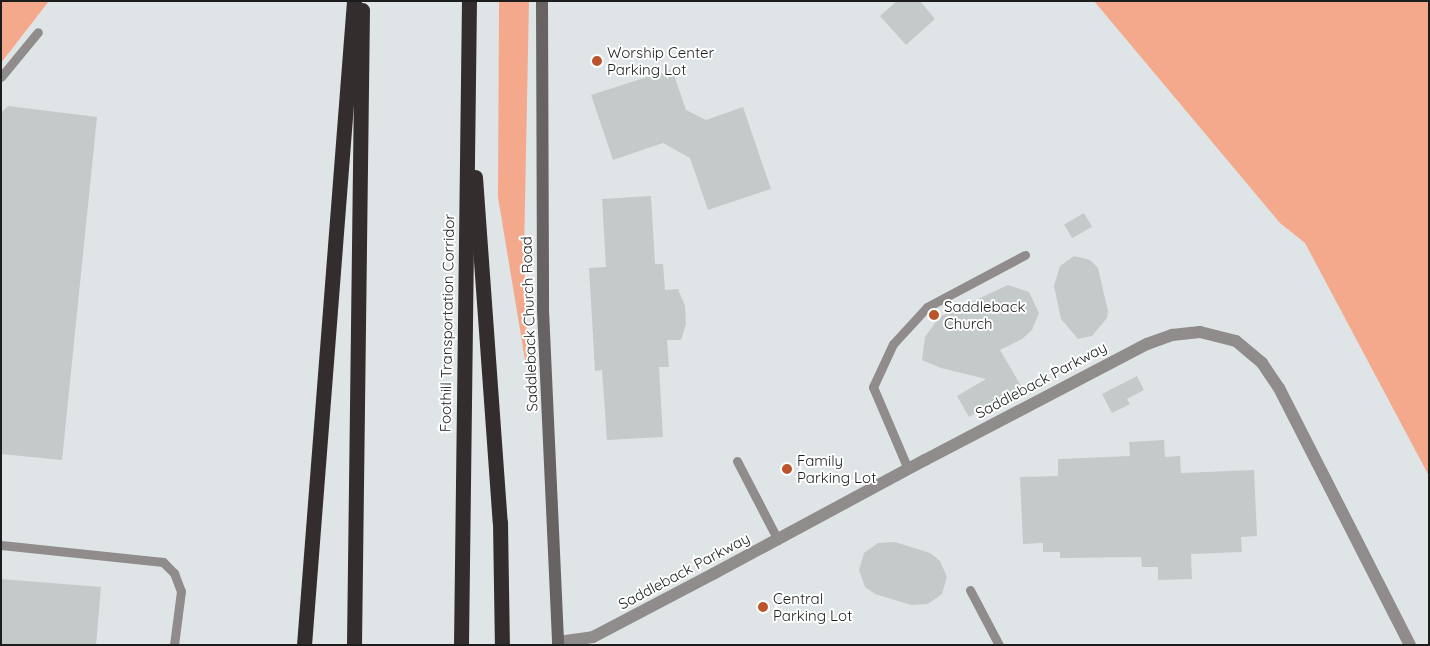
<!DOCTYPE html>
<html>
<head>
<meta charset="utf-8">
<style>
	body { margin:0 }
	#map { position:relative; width:1430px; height:646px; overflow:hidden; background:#dfe5e6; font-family:Quicksand,sans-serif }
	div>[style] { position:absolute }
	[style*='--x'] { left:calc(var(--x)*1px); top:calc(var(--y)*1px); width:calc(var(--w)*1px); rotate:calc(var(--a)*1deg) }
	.green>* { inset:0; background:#f4a98d }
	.building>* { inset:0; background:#c4caca; transform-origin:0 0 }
	.service>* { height:9px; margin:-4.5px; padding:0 4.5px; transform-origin:4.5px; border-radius:4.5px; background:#8f8c8b }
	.minor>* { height:12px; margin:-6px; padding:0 6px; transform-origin:6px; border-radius:6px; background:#8f8c8b }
	.tertiary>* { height:12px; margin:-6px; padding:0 6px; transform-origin:6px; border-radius:6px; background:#8f8c8b }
	.secondary>* { height:12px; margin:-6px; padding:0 6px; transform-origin:6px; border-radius:6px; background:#666362 }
	.motorway>* { height:15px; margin:-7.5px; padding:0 7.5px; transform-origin:7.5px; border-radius:7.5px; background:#332e2d }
	.dots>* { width:14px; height:14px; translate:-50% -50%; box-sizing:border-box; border:2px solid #fff; border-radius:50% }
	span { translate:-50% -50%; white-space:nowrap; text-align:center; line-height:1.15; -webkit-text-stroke:4px #fff; paint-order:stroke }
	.poi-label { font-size:15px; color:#1c1e1e }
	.left { translate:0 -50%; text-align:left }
	.street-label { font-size:15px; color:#1c1e1e }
	.frame { position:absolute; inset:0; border:2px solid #1c1e1e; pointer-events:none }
</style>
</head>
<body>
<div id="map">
	<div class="green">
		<i style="clip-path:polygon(1px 1px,49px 1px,1px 63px)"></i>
		<i style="clip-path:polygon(499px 1px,529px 1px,524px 253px,528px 378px,498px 197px)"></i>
		<i style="clip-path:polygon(1094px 1px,1429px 1px,1429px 476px,1305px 243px,1280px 223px)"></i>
	</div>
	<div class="building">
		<i style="clip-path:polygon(897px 1px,920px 1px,935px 19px,906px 45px,880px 16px)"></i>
		<i style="clip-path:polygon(672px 69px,686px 110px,706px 120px,743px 107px,771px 189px,708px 210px,690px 158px,663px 143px,613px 160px,591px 95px)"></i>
		<i style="clip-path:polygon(8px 106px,97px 117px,62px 460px,1px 454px,1px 113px)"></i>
		<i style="clip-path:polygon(651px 196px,655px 264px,663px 264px,665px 290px,678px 289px,685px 306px,686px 324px,681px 340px,667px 340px,669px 367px,659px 367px,663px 437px,607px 440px,602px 370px,595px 371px,589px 268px,606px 267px,602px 199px)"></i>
		<i style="left:1084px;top:213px;width:16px;height:23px;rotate:60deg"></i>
		<i style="clip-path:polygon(1074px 256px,1090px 260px,1098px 268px,1108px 311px,1107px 318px,1092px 336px,1078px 339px,1061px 319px,1054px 286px,1060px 266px)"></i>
		<i style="clip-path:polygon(1008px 285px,1029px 292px,1039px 313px,1032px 330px,1022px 339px,1000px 350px,1021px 386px,969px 417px,957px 396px,986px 379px,941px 368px,922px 360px,925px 337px,939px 317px)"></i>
		<i style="clip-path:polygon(1137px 376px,1144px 390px,1127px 399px,1130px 404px,1112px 413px,1102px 394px)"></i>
		<i style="clip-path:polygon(1164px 440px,1165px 457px,1180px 456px,1181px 473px,1254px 470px,1257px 536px,1241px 537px,1242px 552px,1191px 554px,1192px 579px,1158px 580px,1158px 567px,1142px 567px,1141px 557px,1060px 558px,1060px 552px,1043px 552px,1043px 543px,1023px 544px,1020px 477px,1058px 476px,1058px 459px,1130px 456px,1129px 442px)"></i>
		<i style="clip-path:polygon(895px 542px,930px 553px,940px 561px,947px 577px,942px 594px,928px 604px,911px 605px,875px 594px,865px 587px,859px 570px,864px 553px,878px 543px)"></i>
		<i style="clip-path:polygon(1px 579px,101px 587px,96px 645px,1px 645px)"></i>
	</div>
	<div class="service">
		<i style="--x:1;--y:77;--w:58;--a:-50.6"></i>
		<i style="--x:737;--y:461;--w:89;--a:62.6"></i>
		<i style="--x:908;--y:469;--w:89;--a:-113.1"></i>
		<i style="--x:873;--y:387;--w:47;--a:-65.1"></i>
		<i style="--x:893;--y:344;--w:50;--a:-47.4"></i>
		<i style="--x:927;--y:307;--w:111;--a:-28"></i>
		<i style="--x:1;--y:545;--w:163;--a:6"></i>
		<i style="--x:163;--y:562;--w:16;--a:45"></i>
		<i style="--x:174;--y:573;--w:19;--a:69"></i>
		<i style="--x:181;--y:591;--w:54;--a:97.4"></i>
		<i style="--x:970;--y:590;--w:62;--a:62.2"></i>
	</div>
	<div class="minor">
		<i style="--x:713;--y:574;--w:241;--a:-28.3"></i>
	</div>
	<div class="tertiary">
		<i style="--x:925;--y:460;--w:250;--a:-27.6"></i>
		<i style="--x:1147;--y:344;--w:27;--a:-20"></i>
		<i style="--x:1172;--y:335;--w:28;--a:-6"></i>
		<i style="--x:1200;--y:332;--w:37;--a:14"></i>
		<i style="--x:1236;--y:341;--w:34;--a:40"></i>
		<i style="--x:1262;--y:363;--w:30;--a:56"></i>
		<i style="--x:1279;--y:388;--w:288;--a:63"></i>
		<i style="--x:558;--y:642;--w:35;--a:-8"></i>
		<i style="--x:593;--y:637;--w:136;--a:-27.7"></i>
	</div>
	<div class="secondary">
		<i style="--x:542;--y:1;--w:309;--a:89.8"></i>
		<i style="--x:543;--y:310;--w:335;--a:87.4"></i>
	</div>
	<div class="motorway">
		<i style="--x:475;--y:177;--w:346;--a:85.9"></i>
		<i style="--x:500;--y:522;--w:123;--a:89.1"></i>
		<i style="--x:304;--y:645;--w:646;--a:-85.56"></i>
		<i style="--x:354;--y:645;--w:635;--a:-89.28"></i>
		<i style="--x:461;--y:645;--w:644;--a:-89.29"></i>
	</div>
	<div class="dots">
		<i style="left:597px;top:61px;background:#bb542c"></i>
		<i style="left:934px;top:315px;background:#bb542c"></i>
		<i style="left:787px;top:469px;background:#bb542c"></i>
		<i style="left:763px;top:607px;background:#bb542c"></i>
	</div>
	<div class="poi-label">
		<span class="left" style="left:607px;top:61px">Worship Center<br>Parking Lot</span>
		<span class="left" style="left:944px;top:315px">Saddleback<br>Church</span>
		<span class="left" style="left:797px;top:469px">Family<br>Parking Lot</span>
		<span class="left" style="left:773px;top:607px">Central<br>Parking Lot</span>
	</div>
	<div class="street-label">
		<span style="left:447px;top:323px;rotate:-89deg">Foothill Transportation Corridor</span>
		<span style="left:529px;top:324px;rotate:-92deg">Saddleback Church Road</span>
		<span style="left:1041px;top:380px;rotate:-28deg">Saddleback Parkway</span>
		<span style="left:684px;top:571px;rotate:-28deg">Saddleback Parkway</span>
	</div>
	<div class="frame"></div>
</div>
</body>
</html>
